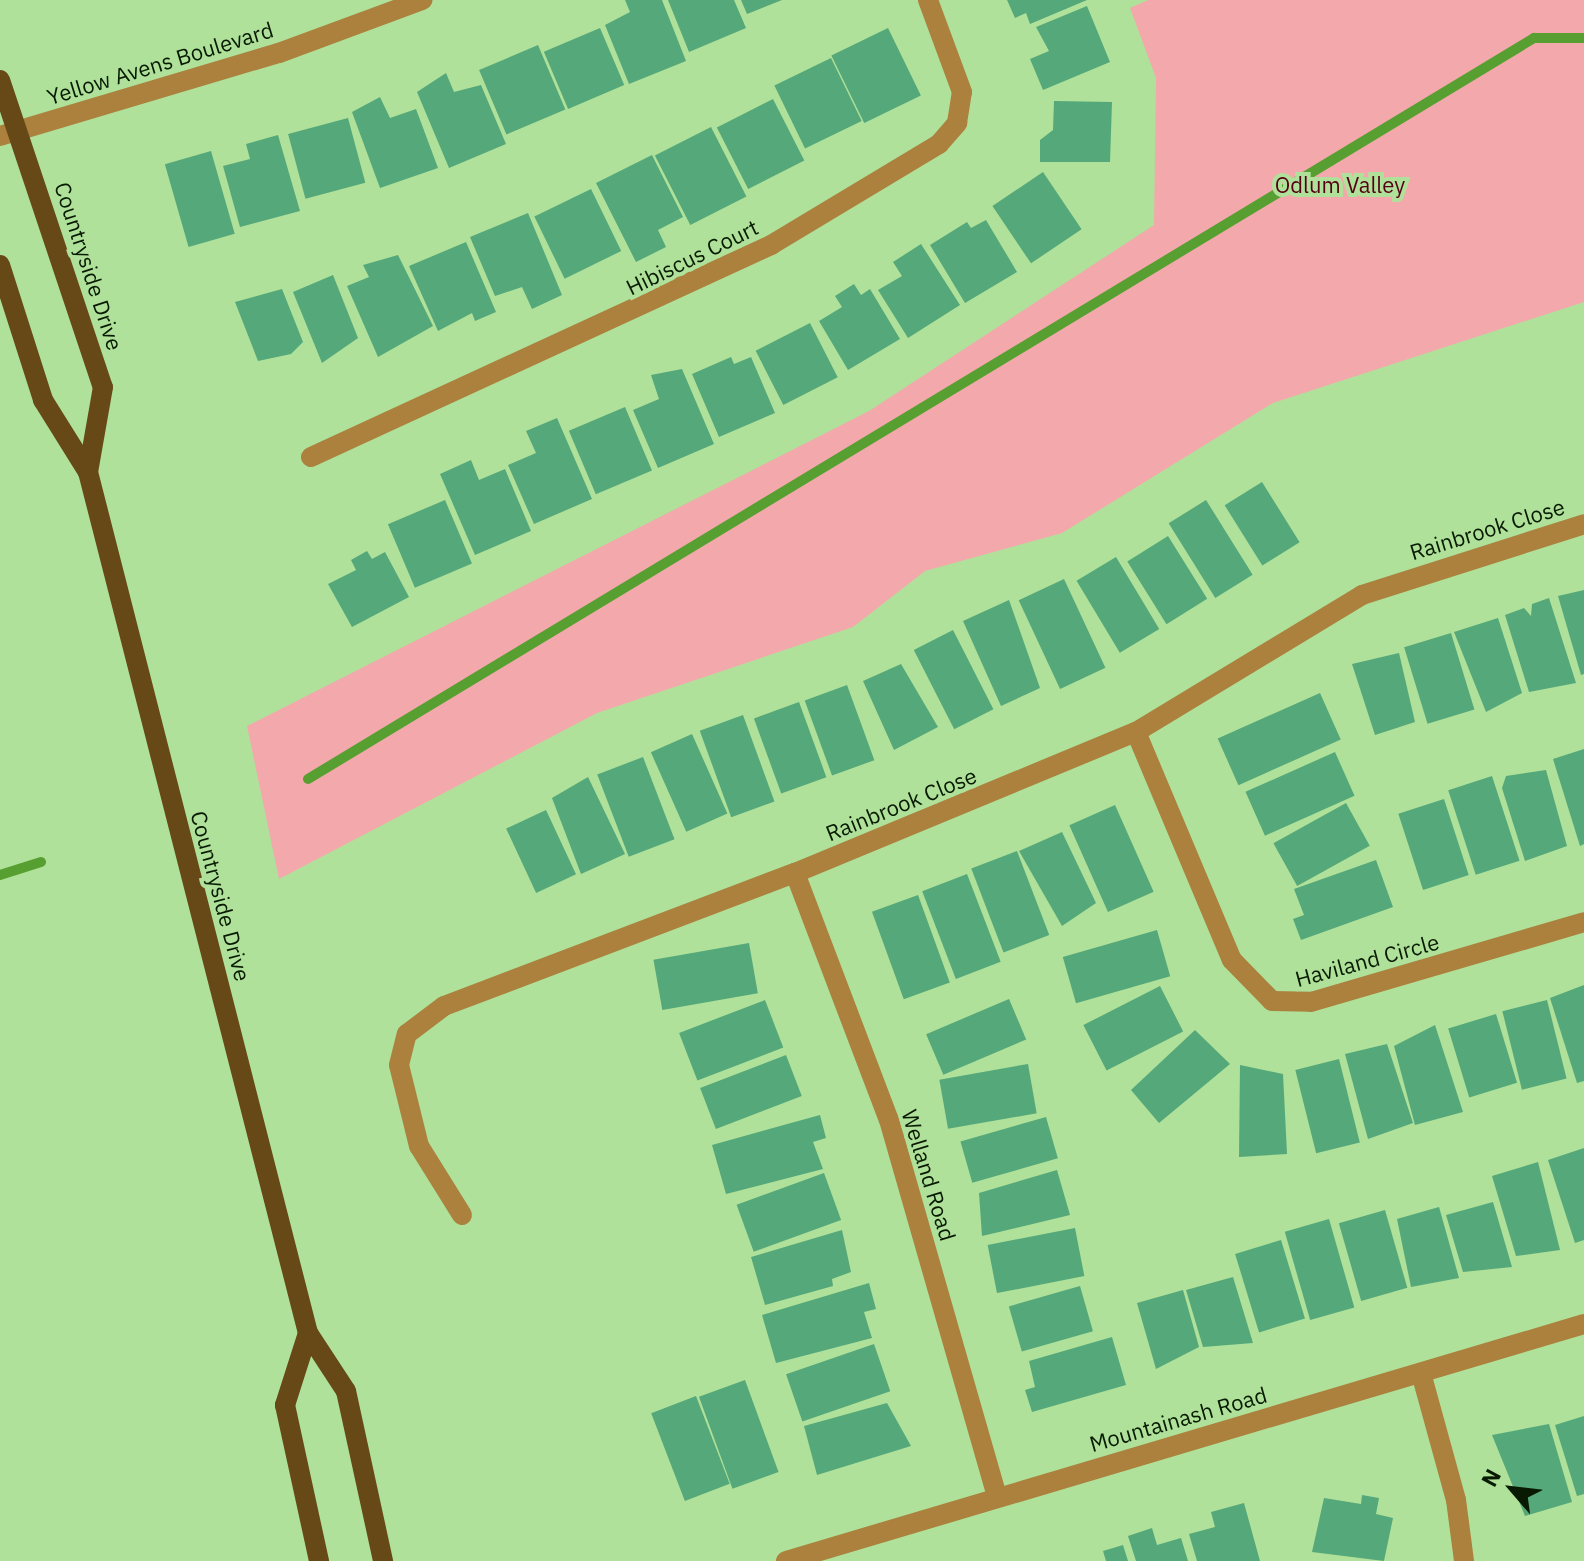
<!DOCTYPE html>
<html>
<head>
<meta charset="utf-8">
<style>
	body { margin:0 }
	#map { position:relative; width:1584px; height:1561px; overflow:hidden; background:#afe19a; font-family:"IBM Plex Sans",sans-serif }
	div>[style] { position:absolute }
	[style*='--x'] { left:calc(var(--x)*1px); top:calc(var(--y)*1px); width:calc(var(--w)*1px); rotate:calc(var(--a)*1deg) }
	.green>* { inset:0; background:#f3a9ab }
	.stream>* { height:10px; margin:-5px; padding:0 5px; transform-origin:5px; border-radius:5px; background:#569f30 }
	.building>* { inset:0; background:#55a879; transform-origin:0 0 }
	.minor>* { height:20px; margin:-10px; padding:0 10px; transform-origin:10px; border-radius:10px; background:#ab813d }
	.major>* { height:20px; margin:-10px; padding:0 10px; transform-origin:10px; border-radius:10px; background:#674918 }
	span { translate:-50% -50%; white-space:nowrap; text-align:center; line-height:1.15; -webkit-text-stroke:8px #afe19a; paint-order:stroke }
	.street-label { font-size:22px; color:#081a01 }
	.park-label { font-size:22px; color:#550014 }
	.north { position:absolute; left:1472px; top:1449px; width:80px; height:80px; -webkit-text-stroke:6px #afe19a; paint-order:stroke; rotate:298deg; font-size:22px; font-weight:700; line-height:32px; text-align:center; color:#081a01 }
	.north::after { content:''; display:block; margin:auto; width:28px; height:36px; background:#081a01; clip-path:polygon(50% 0,100% 100%,50% 72%,0 100%) }
</style>
</head>
<body>
<div id="map">
	<div class="green">
		<i style="clip-path:polygon(1148px 0,1584px 0,1584px 302px,1273px 403px,1062px 533px,925px 571px,853px 627px,597px 713px,279px 879px,247px 726px,869px 411px,1154px 225px,1156px 78px,1130px 8px)"></i>
	</div>
	<div class="stream">
		<i style="--x:308;--y:779;--w:1433;--a:-31.15"></i>
		<i style="--x:1534;--y:38;--w:50;--a:0"></i>
		<i style="--x:0;--y:875;--w:43;--a:-17.6"></i>
	</div>
	<div class="building">
		<i style="clip-path:polygon(625px 0,662px 0,686px 61px,629px 84px,605px 25px,630px 12px)"></i>
		<i style="clip-path:polygon(668px 0,734px 0,746px 28px,689px 52px)"></i>
		<i style="clip-path:polygon(741px 0,782px 0,747px 14px)"></i>
		<i style="clip-path:polygon(1007px 0,1087px 0,1030px 24px,1026px 13px,1015px 18px)"></i>
		<i style="clip-path:polygon(1087px 6px,1110px 62px,1043px 90px,1030px 59px,1049px 51px,1036px 27px)"></i>
		<i style="left:600px;top:28px;width:62px;height:61px;rotate:67deg"></i>
		<i style="left:888px;top:28px;width:75px;height:63px;rotate:64deg"></i>
		<i style="left:538px;top:45px;width:70px;height:64px;rotate:67deg"></i>
		<i style="left:831px;top:58px;width:70px;height:63px;rotate:64deg"></i>
		<i style="clip-path:polygon(446px 73px,454px 92px,481px 85px,506px 144px,449px 168px,417px 92px)"></i>
		<i style="clip-path:polygon(380px 97px,390px 118px,416px 109px,438px 168px,380px 188px,352px 112px)"></i>
		<i style="left:773px;top:99px;width:69px;height:63px;rotate:63deg"></i>
		<i style="clip-path:polygon(1054px 101px,1112px 102px,1110px 162px,1040px 162px,1040px 140px,1053px 130px)"></i>
		<i style="left:348px;top:118px;width:67px;height:62px;rotate:75deg"></i>
		<i style="left:711px;top:127px;width:78px;height:63px;rotate:63deg"></i>
		<i style="clip-path:polygon(278px 135px,300px 211px,240px 227px,223px 166px,250px 159px,246px 144px)"></i>
		<i style="left:211px;top:151px;width:86px;height:48px;rotate:74deg"></i>
		<i style="clip-path:polygon(652px 155px,683px 217px,658px 230px,666px 247px,636px 262px,596px 183px)"></i>
		<i style="left:1043px;top:172px;width:69px;height:61px;rotate:56deg"></i>
		<i style="left:591px;top:189px;width:69px;height:63px;rotate:64deg"></i>
		<i style="clip-path:polygon(528px 213px,562px 295px,532px 309px,522px 287px,495px 296px,470px 237px)"></i>
		<i style="clip-path:polygon(986px 220px,1017px 272px,965px 303px,930px 245px,967px 222px,971px 228px)"></i>
		<i style="clip-path:polygon(466px 242px,496px 312px,475px 321px,472px 313px,438px 331px,409px 266px)"></i>
		<i style="clip-path:polygon(921px 244px,960px 305px,908px 338px,878px 290px,902px 276px,893px 262px)"></i>
		<i style="clip-path:polygon(398px 255px,433px 326px,378px 357px,347px 286px,369px 277px,363px 265px)"></i>
		<i style="clip-path:polygon(333px 275px,358px 338px,322px 363px,293px 292px)"></i>
		<i style="clip-path:polygon(854px 284px,861px 295px,870px 289px,900px 339px,848px 370px,819px 321px,842px 307px,835px 296px)"></i>
		<i style="clip-path:polygon(282px 289px,303px 342px,291px 354px,258px 361px,235px 302px)"></i>
		<i style="left:810px;top:323px;width:61px;height:61px;rotate:63deg"></i>
		<i style="clip-path:polygon(731px 357px,734px 364px,751px 357px,775px 413px,719px 437px,692px 374px)"></i>
		<i style="clip-path:polygon(682px 369px,714px 444px,658px 468px,633px 410px,659px 399px,651px 375px)"></i>
		<i style="left:625px;top:407px;width:69px;height:61px;rotate:67deg"></i>
		<i style="clip-path:polygon(557px 418px,592px 499px,534px 524px,508px 465px,536px 453px,526px 431px)"></i>
		<i style="clip-path:polygon(471px 460px,479px 480px,505px 469px,531px 531px,475px 555px,440px 474px)"></i>
		<i style="left:1262px;top:482px;width:71px;height:44px;rotate:58deg"></i>
		<i style="left:445px;top:500px;width:69px;height:62px;rotate:67deg"></i>
		<i style="left:1206px;top:500px;width:88px;height:44px;rotate:58deg"></i>
		<i style="left:1168px;top:536px;width:74px;height:48px;rotate:58deg"></i>
		<i style="clip-path:polygon(367px 551px,372px 559px,385px 552px,409px 597px,352px 627px,328px 584px,356px 570px,351px 560px)"></i>
		<i style="left:1116px;top:557px;width:84px;height:46px;rotate:59deg"></i>
		<i style="left:1064px;top:579px;width:98px;height:50px;rotate:65deg"></i>
		<i style="clip-path:polygon(1584px 590px,1584px 674px,1581px 675px,1558px 596px)"></i>
		<i style="clip-path:polygon(1549px 598px,1576px 683px,1529px 692px,1505px 615px,1524px 608px,1531px 616px,1532px 604px)"></i>
		<i style="clip-path:polygon(1009px 600px,1040px 688px,1001px 706px,963px 621px)"></i>
		<i style="clip-path:polygon(1498px 618px,1522px 693px,1486px 712px,1454px 632px)"></i>
		<i style="left:953px;top:630px;width:89px;height:44px;rotate:63deg"></i>
		<i style="left:1451px;top:633px;width:80px;height:49px;rotate:73deg"></i>
		<i style="clip-path:polygon(1399px 653px,1415px 722px,1375px 735px,1352px 664px)"></i>
		<i style="clip-path:polygon(901px 664px,938px 727px,894px 750px,863px 681px)"></i>
		<i style="left:847px;top:685px;width:80px;height:45px;rotate:70deg"></i>
		<i style="left:1320px;top:693px;width:51px;height:112px;rotate:66deg"></i>
		<i style="left:799px;top:702px;width:80px;height:48px;rotate:70deg"></i>
		<i style="left:743px;top:715px;width:92px;height:46px;rotate:70deg"></i>
		<i style="left:692px;top:734px;width:87px;height:45px;rotate:66deg"></i>
		<i style="clip-path:polygon(1584px 749px,1584px 844px,1580px 846px,1553px 759px)"></i>
		<i style="left:1335px;top:752px;width:48px;height:98px;rotate:66deg"></i>
		<i style="left:643px;top:757px;width:88px;height:49px;rotate:69deg"></i>
		<i style="clip-path:polygon(1546px 770px,1567px 846px,1525px 861px,1502px 788px,1506px 776px)"></i>
		<i style="left:1492px;top:776px;width:89px;height:46px;rotate:72deg"></i>
		<i style="clip-path:polygon(588px 777px,625px 854px,581px 874px,552px 798px)"></i>
		<i style="left:1444px;top:799px;width:80px;height:48px;rotate:72deg"></i>
		<i style="left:1346px;top:803px;width:49px;height:83px;rotate:61deg"></i>
		<i style="left:1115px;top:805px;width:95px;height:50px;rotate:66deg"></i>
		<i style="left:546px;top:810px;width:71px;height:44px;rotate:65deg"></i>
		<i style="clip-path:polygon(1062px 832px,1096px 903px,1062px 926px,1019px 851px)"></i>
		<i style="left:1017px;top:851px;width:90px;height:49px;rotate:69deg"></i>
		<i style="clip-path:polygon(1376px 860px,1393px 907px,1301px 940px,1293px 919px,1304px 915px,1294px 889px)"></i>
		<i style="left:967px;top:874px;width:94px;height:48px;rotate:69deg"></i>
		<i style="left:918px;top:895px;width:93px;height:49px;rotate:70deg"></i>
		<i style="left:1157px;top:930px;width:48px;height:98px;rotate:74deg"></i>
		<i style="left:749px;top:943px;width:51px;height:97px;rotate:80deg"></i>
		<i style="clip-path:polygon(1584px 985px,1584px 1081px,1577px 1083px,1550px 998px)"></i>
		<i style="left:1160px;top:986px;width:51px;height:86px;rotate:63deg"></i>
		<i style="left:1009px;top:999px;width:44px;height:90px;rotate:67deg"></i>
		<i style="left:765px;top:1000px;width:51px;height:92px;rotate:69deg"></i>
		<i style="left:1547px;top:1000px;width:81px;height:46px;rotate:76deg"></i>
		<i style="left:1496px;top:1014px;width:72px;height:50px;rotate:73deg"></i>
		<i style="clip-path:polygon(1435px 1025px,1463px 1112px,1415px 1125px,1394px 1046px)"></i>
		<i style="clip-path:polygon(1195px 1030px,1230px 1064px,1159px 1123px,1131px 1090px)"></i>
		<i style="clip-path:polygon(1387px 1044px,1413px 1123px,1368px 1139px,1345px 1054px)"></i>
		<i style="left:786px;top:1055px;width:44px;height:92px;rotate:69deg"></i>
		<i style="left:1339px;top:1059px;width:86px;height:45px;rotate:76deg"></i>
		<i style="left:1028px;top:1064px;width:50px;height:90px;rotate:80deg"></i>
		<i style="clip-path:polygon(1240px 1065px,1283px 1074px,1287px 1154px,1239px 1157px)"></i>
		<i style="clip-path:polygon(820px 1115px,826px 1138px,813px 1142px,823px 1169px,726px 1194px,712px 1145px)"></i>
		<i style="left:1046px;top:1117px;width:43px;height:89px;rotate:74deg"></i>
		<i style="clip-path:polygon(1584px 1148px,1584px 1240px,1575px 1243px,1548px 1160px)"></i>
		<i style="clip-path:polygon(1538px 1162px,1560px 1250px,1516px 1256px,1492px 1176px)"></i>
		<i style="clip-path:polygon(1057px 1170px,1070px 1215px,982px 1236px,979px 1193px)"></i>
		<i style="left:824px;top:1173px;width:50px;height:93px;rotate:70deg"></i>
		<i style="clip-path:polygon(1493px 1202px,1512px 1267px,1463px 1272px,1446px 1215px)"></i>
		<i style="clip-path:polygon(1439px 1207px,1459px 1278px,1411px 1287px,1397px 1219px)"></i>
		<i style="left:1385px;top:1210px;width:81px;height:48px;rotate:74deg"></i>
		<i style="left:1329px;top:1219px;width:92px;height:46px;rotate:74deg"></i>
		<i style="left:1075px;top:1228px;width:49px;height:89px;rotate:79deg"></i>
		<i style="clip-path:polygon(842px 1230px,851px 1272px,832px 1279px,833px 1286px,765px 1305px,751px 1257px)"></i>
		<i style="left:1281px;top:1240px;width:82px;height:48px;rotate:73deg"></i>
		<i style="clip-path:polygon(1233px 1277px,1253px 1343px,1203px 1347px,1186px 1290px)"></i>
		<i style="clip-path:polygon(869px 1283px,876px 1309px,864px 1312px,872px 1338px,776px 1363px,762px 1315px)"></i>
		<i style="left:1080px;top:1286px;width:47px;height:74px;rotate:74deg"></i>
		<i style="clip-path:polygon(1183px 1290px,1199px 1347px,1156px 1369px,1137px 1303px)"></i>
		<i style="clip-path:polygon(1112px 1337px,1126px 1385px,1032px 1412px,1025px 1390px,1035px 1387px,1029px 1361px)"></i>
		<i style="left:874px;top:1344px;width:50px;height:93px;rotate:71deg"></i>
		<i style="left:745px;top:1380px;width:98px;height:49px;rotate:70deg"></i>
		<i style="left:696px;top:1396px;width:94px;height:48px;rotate:69deg"></i>
		<i style="clip-path:polygon(887px 1403px,911px 1446px,817px 1475px,804px 1426px)"></i>
		<i style="clip-path:polygon(1584px 1416px,1584px 1494px,1577px 1496px,1555px 1425px)"></i>
		<i style="clip-path:polygon(1549px 1424px,1572px 1502px,1525px 1516px,1492px 1435px)"></i>
		<i style="clip-path:polygon(1362px 1495px,1379px 1498px,1376px 1514px,1393px 1518px,1384px 1561px,1312px 1552px,1324px 1498px,1361px 1504px)"></i>
		<i style="clip-path:polygon(1244px 1503px,1260px 1561px,1197px 1561px,1189px 1534px,1215px 1527px,1211px 1512px)"></i>
		<i style="clip-path:polygon(1152px 1528px,1157px 1545px,1181px 1538px,1188px 1561px,1136px 1561px,1128px 1536px)"></i>
		<i style="clip-path:polygon(1123px 1545px,1128px 1561px,1106px 1561px,1103px 1551px)"></i>
	</div>
	<div class="minor">
		<i style="--x:0;--y:136;--w:291;--a:-16.6"></i>
		<i style="--x:279;--y:53;--w:153;--a:-20.3"></i>
		<i style="--x:311;--y:457;--w:507;--a:-24.74"></i>
		<i style="--x:771;--y:245;--w:196;--a:-31"></i>
		<i style="--x:939;--y:144;--w:28;--a:-49"></i>
		<i style="--x:957;--y:123;--w:31;--a:-81"></i>
		<i style="--x:962;--y:92;--w:98;--a:-110.3"></i>
		<i style="--x:1136;--y:732;--w:247;--a:67.2"></i>
		<i style="--x:1232;--y:960;--w:57;--a:45.7"></i>
		<i style="--x:1272;--y:1001;--w:39;--a:1"></i>
		<i style="--x:1311;--y:1002;--w:284;--a:-16.3"></i>
		<i style="--x:795;--y:873;--w:264;--a:69.2"></i>
		<i style="--x:889;--y:1120;--w:391;--a:74"></i>
		<i style="--x:462;--y:1215;--w:81;--a:-121.9"></i>
		<i style="--x:419;--y:1146;--w:83;--a:-103.9"></i>
		<i style="--x:399;--y:1065;--w:32;--a:-76"></i>
		<i style="--x:407;--y:1034;--w:46;--a:-37.1"></i>
		<i style="--x:444;--y:1006;--w:375;--a:-20.8"></i>
		<i style="--x:795;--y:873;--w:369;--a:-22.5"></i>
		<i style="--x:1136;--y:732;--w:264;--a:-31.2"></i>
		<i style="--x:1362;--y:595;--w:233;--a:-17.7"></i>
		<i style="--x:1421;--y:1373;--w:132;--a:74.6"></i>
		<i style="--x:1456;--y:1500;--w:62;--a:82.5"></i>
		<i style="--x:786;--y:1561;--w:832;--a:-16.54"></i>
	</div>
	<div class="major">
		<i style="--x:0;--y:80;--w:324;--a:71.5"></i>
		<i style="--x:103;--y:387;--w:86;--a:100"></i>
		<i style="--x:0;--y:265;--w:142;--a:72.3"></i>
		<i style="--x:43;--y:400;--w:85;--a:58"></i>
		<i style="--x:88;--y:472;--w:889;--a:75.67"></i>
		<i style="--x:308;--y:1333;--w:69;--a:56.8"></i>
		<i style="--x:346;--y:1391;--w:174;--a:77.7"></i>
		<i style="--x:308;--y:1333;--w:76;--a:107.7"></i>
		<i style="--x:285;--y:1405;--w:160;--a:77.7"></i>
	</div>
	<div class="street-label">
		<span style="left:160px;top:63px;rotate:-17deg">Yellow Avens Boulevard</span>
		<span style="left:692px;top:257px;rotate:-26deg">Hibiscus Court</span>
		<span style="left:89px;top:266px;rotate:72deg">Countryside Drive</span>
		<span style="left:1487px;top:529px;rotate:-17deg">Rainbrook Close</span>
		<span style="left:901px;top:804px;rotate:-22deg">Rainbrook Close</span>
		<span style="left:221px;top:896px;rotate:75deg">Countryside Drive</span>
		<span style="left:1367px;top:960px;rotate:-15deg">Haviland Circle</span>
		<span style="left:929px;top:1175px;rotate:73deg">Welland Road</span>
		<span style="left:1178px;top:1419px;rotate:-16deg">Mountainash Road</span>
	</div>
	<div class="park-label">
		<span style="left:1340px;top:185px">Odlum Valley</span>
	</div>
	<div class="north">N</div>
</div>
</body>
</html>
